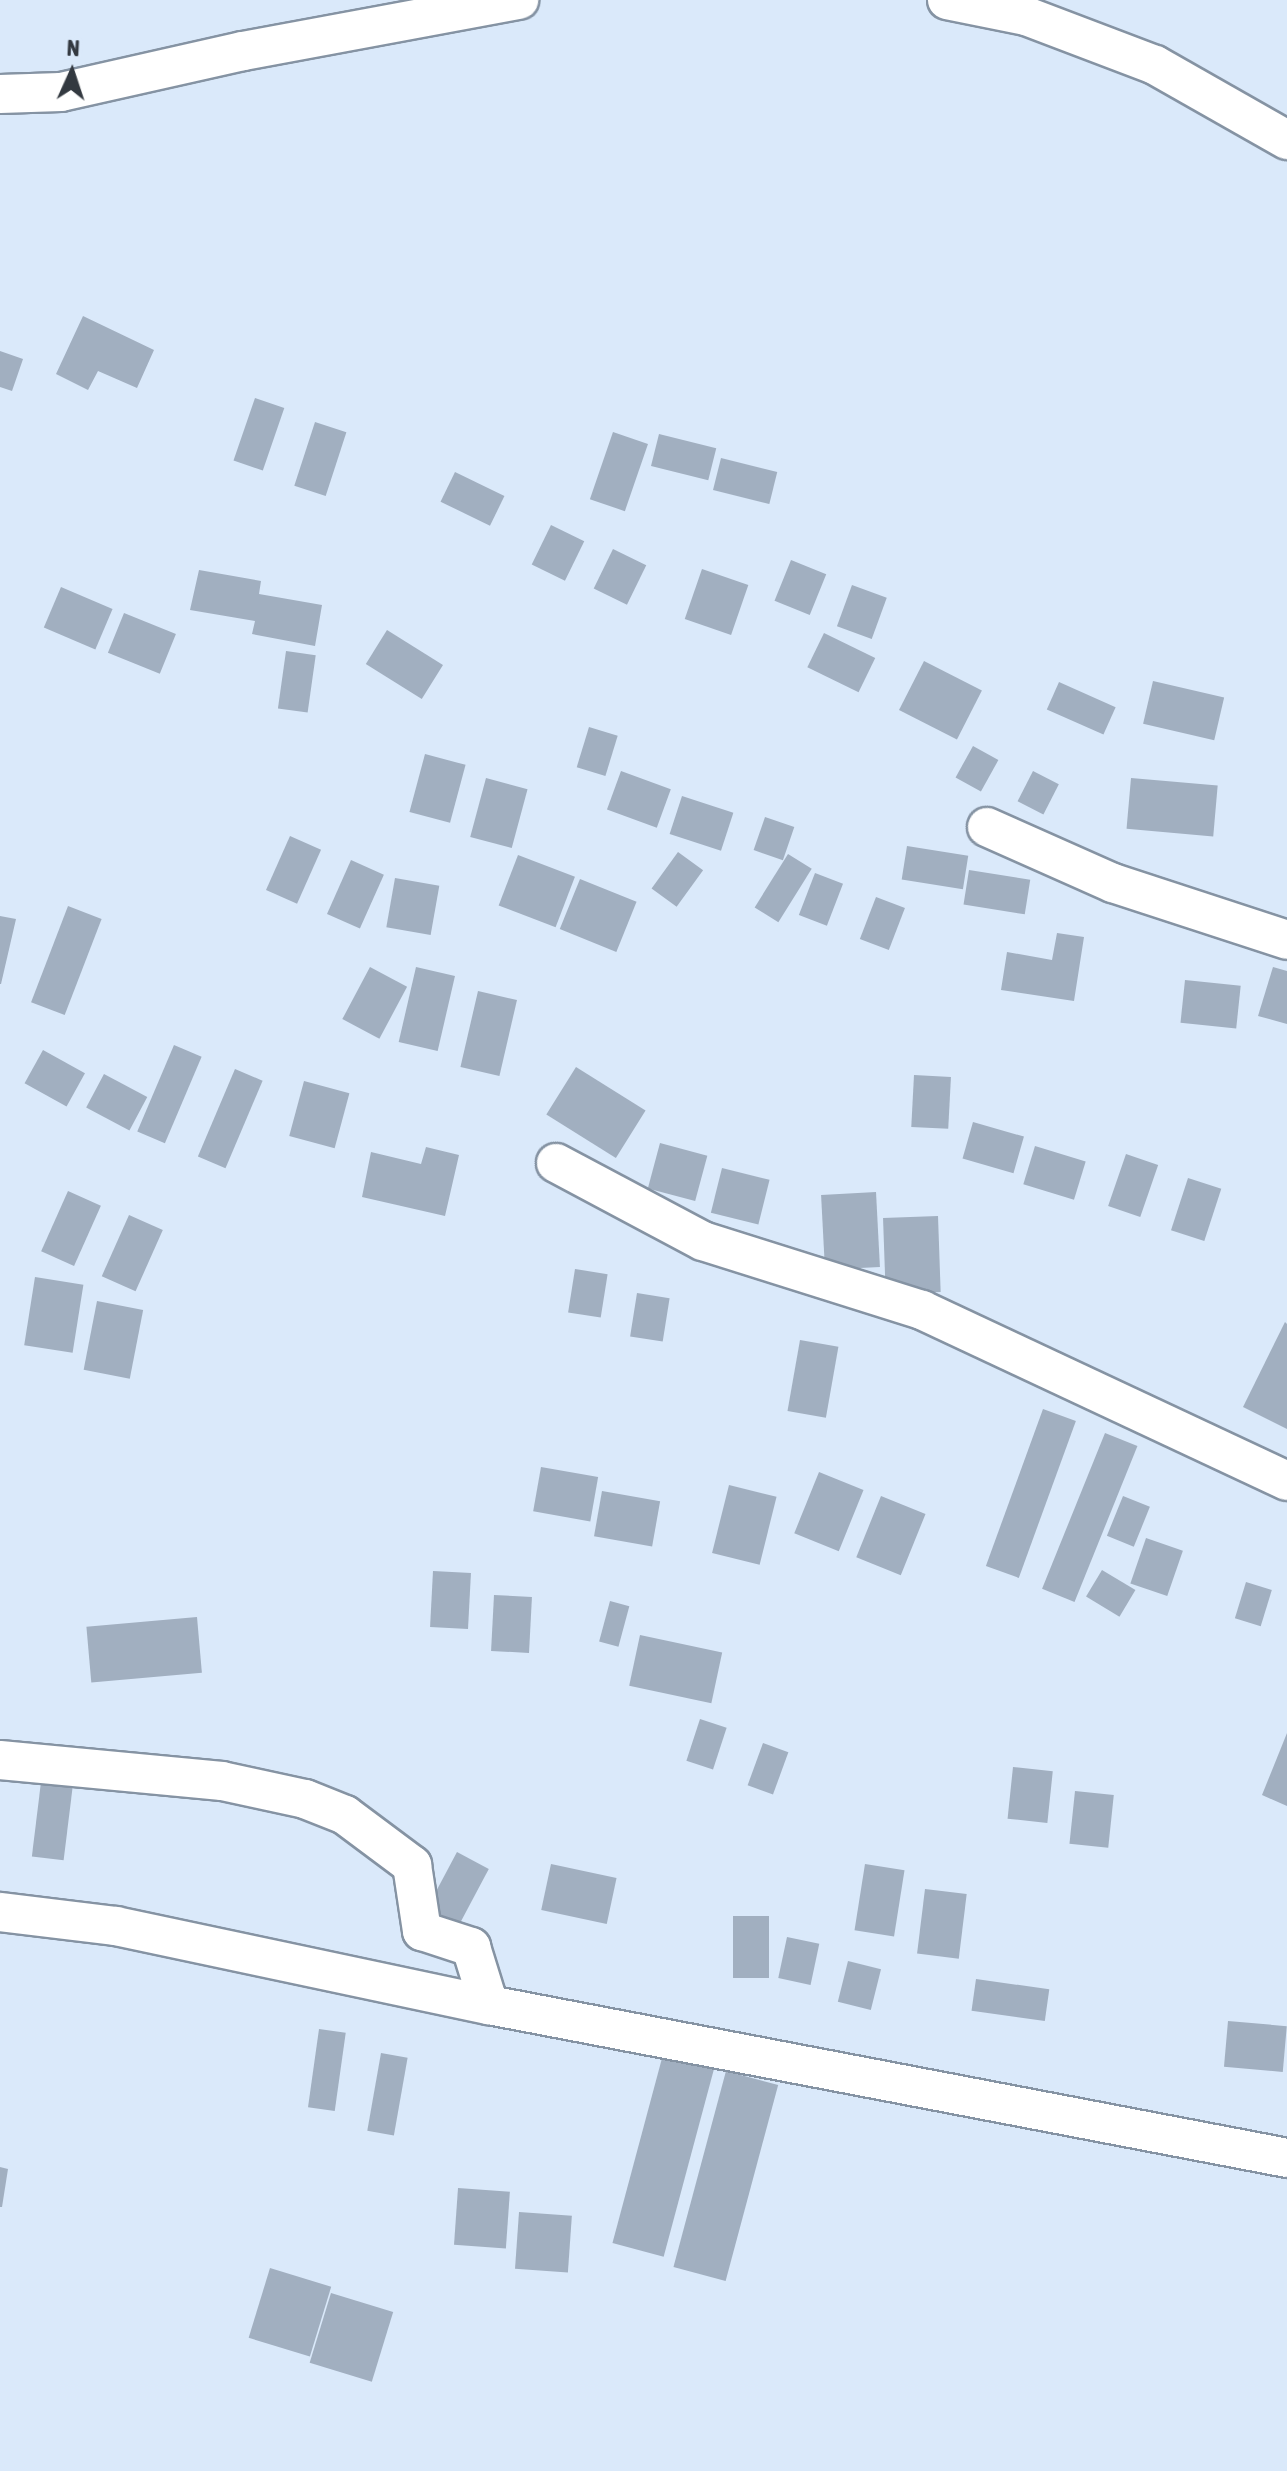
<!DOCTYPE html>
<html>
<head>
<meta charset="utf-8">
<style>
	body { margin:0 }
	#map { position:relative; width:1287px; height:2471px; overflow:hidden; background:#dae9fa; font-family:"Asap Condensed",sans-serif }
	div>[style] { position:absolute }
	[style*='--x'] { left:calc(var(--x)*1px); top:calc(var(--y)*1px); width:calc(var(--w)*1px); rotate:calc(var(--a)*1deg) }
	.building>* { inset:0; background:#a1afc0; transform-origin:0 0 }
	.roads { filter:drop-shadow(2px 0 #8593a3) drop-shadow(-2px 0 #8593a3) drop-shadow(0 2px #8593a3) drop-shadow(0 -2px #8593a3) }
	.street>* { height:38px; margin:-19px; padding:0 19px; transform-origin:19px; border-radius:19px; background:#fff }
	span { translate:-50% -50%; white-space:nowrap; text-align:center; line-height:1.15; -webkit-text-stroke:6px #dae9fa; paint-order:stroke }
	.north { position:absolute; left:32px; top:32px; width:80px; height:80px; -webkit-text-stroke:6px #dae9fa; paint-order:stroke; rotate:3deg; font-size:22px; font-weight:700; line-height:32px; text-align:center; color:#333940 }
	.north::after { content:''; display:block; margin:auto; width:28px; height:36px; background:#333940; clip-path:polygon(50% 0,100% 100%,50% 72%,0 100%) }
</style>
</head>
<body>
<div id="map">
	<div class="building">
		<i style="clip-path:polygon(83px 316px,154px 350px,137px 388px,98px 371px,88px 390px,56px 374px)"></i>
		<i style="clip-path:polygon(0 351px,23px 359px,12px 391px,0 387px)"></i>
		<i style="left:255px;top:398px;width:31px;height:66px;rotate:19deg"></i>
		<i style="left:315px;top:422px;width:33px;height:67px;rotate:18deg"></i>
		<i style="left:613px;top:432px;width:37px;height:71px;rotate:19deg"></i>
		<i style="left:659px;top:434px;width:59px;height:33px;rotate:14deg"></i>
		<i style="left:721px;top:458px;width:58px;height:33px;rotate:14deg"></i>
		<i style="left:455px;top:472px;width:55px;height:33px;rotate:26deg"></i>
		<i style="left:551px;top:525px;width:37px;height:44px;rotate:26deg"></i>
		<i style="left:613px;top:549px;width:37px;height:44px;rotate:26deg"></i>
		<i style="left:791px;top:560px;width:38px;height:44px;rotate:22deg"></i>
		<i style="left:702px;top:569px;width:49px;height:53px;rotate:19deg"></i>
		<i style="clip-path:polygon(199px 570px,261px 581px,259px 594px,322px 605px,315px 646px,252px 634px,255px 621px,190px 610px)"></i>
		<i style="left:852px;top:585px;width:37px;height:44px;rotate:20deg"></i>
		<i style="left:61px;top:587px;width:56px;height:44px;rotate:23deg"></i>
		<i style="left:124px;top:613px;width:56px;height:43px;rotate:22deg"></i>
		<i style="left:387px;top:630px;width:66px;height:40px;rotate:32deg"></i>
		<i style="left:824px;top:633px;width:57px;height:38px;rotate:26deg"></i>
		<i style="left:286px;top:651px;width:30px;height:58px;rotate:8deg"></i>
		<i style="left:924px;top:661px;width:65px;height:55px;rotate:27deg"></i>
		<i style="left:1153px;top:681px;width:73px;height:44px;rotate:13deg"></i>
		<i style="left:1059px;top:682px;width:62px;height:30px;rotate:24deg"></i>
		<i style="left:589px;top:727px;width:30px;height:42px;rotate:17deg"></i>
		<i style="left:973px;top:746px;width:29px;height:36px;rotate:29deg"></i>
		<i style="left:425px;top:754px;width:42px;height:60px;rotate:15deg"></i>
		<i style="left:621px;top:771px;width:53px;height:41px;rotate:20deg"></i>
		<i style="left:1033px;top:771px;width:29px;height:34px;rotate:27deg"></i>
		<i style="left:486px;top:778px;width:43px;height:61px;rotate:15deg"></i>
		<i style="left:1131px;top:778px;width:87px;height:51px;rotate:5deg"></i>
		<i style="left:682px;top:796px;width:54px;height:40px;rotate:18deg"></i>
		<i style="left:765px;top:817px;width:31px;height:35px;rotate:19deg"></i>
		<i style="left:290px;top:836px;width:34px;height:59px;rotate:24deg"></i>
		<i style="left:907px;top:846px;width:62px;height:34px;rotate:9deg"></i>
		<i style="left:678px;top:852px;width:31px;height:45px;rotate:36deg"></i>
		<i style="left:788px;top:854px;width:28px;height:63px;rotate:32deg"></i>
		<i style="left:518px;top:855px;width:61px;height:54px;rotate:21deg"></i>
		<i style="left:351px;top:860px;width:36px;height:59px;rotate:24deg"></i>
		<i style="left:969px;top:870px;width:62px;height:35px;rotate:9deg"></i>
		<i style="left:815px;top:873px;width:30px;height:45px;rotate:21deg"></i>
		<i style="left:395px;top:878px;width:45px;height:50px;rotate:10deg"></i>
		<i style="left:580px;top:879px;width:61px;height:54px;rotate:22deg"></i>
		<i style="left:876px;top:897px;width:31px;height:45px;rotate:21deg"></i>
		<i style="left:68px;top:906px;width:36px;height:103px;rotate:21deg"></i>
		<i style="clip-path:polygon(0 916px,16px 919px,1px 984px,0 984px)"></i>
		<i style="clip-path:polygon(1057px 933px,1084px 937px,1074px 1001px,1001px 990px,1007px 952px,1052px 960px)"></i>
		<i style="left:370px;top:967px;width:42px;height:59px;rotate:28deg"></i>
		<i style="left:416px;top:967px;width:40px;height:77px;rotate:13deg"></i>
		<i style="clip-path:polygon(1273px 967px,1287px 971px,1287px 1024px,1258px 1016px)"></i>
		<i style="left:1185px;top:980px;width:56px;height:43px;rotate:6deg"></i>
		<i style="left:478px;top:991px;width:40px;height:78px;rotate:13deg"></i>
		<i style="left:174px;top:1045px;width:30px;height:94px;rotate:23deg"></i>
		<i style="left:43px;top:1050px;width:48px;height:38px;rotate:29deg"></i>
		<i style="left:576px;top:1067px;width:82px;height:56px;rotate:32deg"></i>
		<i style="left:235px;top:1069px;width:30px;height:95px;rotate:23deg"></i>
		<i style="left:104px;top:1074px;width:49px;height:38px;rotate:28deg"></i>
		<i style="left:914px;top:1075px;width:37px;height:52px;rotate:3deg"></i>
		<i style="left:304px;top:1081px;width:47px;height:57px;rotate:15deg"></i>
		<i style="left:973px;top:1122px;width:53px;height:38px;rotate:16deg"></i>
		<i style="left:660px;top:1143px;width:49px;height:47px;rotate:15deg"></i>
		<i style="left:1035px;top:1146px;width:53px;height:40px;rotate:17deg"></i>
		<i style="clip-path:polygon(426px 1147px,459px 1155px,445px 1216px,362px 1197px,371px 1152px,421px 1164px)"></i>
		<i style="left:1126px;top:1154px;width:34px;height:55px;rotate:19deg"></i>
		<i style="left:722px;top:1168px;width:49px;height:46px;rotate:14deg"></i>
		<i style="left:1188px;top:1178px;width:35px;height:55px;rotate:18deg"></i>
		<i style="left:68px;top:1191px;width:36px;height:66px;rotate:24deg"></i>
		<i style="left:876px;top:1192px;width:75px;height:55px;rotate:87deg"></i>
		<i style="left:129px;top:1215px;width:37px;height:67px;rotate:24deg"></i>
		<i style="left:938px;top:1216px;width:76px;height:55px;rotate:88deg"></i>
		<i style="left:575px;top:1269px;width:33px;height:44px;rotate:9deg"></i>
		<i style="left:35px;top:1277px;width:49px;height:69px;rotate:9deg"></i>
		<i style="left:637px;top:1293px;width:33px;height:44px;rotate:9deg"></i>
		<i style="left:97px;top:1301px;width:47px;height:70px;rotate:11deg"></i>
		<i style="clip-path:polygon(1285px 1322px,1287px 1324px,1287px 1429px,1243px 1407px)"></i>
		<i style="left:800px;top:1340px;width:39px;height:72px;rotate:10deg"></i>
		<i style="left:1043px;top:1409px;width:35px;height:167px;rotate:20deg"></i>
		<i style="left:1105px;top:1433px;width:35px;height:168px;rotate:22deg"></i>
		<i style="left:541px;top:1467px;width:58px;height:45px;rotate:10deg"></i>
		<i style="left:819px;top:1472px;width:48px;height:66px;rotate:22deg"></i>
		<i style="left:729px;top:1485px;width:49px;height:70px;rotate:14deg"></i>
		<i style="left:602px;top:1491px;width:59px;height:46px;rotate:10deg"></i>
		<i style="left:881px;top:1496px;width:48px;height:66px;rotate:22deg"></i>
		<i style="left:1123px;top:1496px;width:29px;height:43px;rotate:22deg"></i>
		<i style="left:1146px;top:1538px;width:39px;height:48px;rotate:19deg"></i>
		<i style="left:1102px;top:1570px;width:39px;height:31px;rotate:31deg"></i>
		<i style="left:433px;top:1571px;width:38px;height:56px;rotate:3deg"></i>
		<i style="left:1246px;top:1582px;width:27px;height:38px;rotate:17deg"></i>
		<i style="left:494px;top:1595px;width:38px;height:56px;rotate:3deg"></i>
		<i style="left:610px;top:1601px;width:20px;height:42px;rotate:15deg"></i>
		<i style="left:197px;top:1617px;width:56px;height:111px;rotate:85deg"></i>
		<i style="left:640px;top:1635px;width:84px;height:52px;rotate:12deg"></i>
		<i style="left:700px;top:1719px;width:28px;height:44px;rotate:18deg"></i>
		<i style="clip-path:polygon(1287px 1733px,1287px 1806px,1262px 1795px)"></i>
		<i style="left:763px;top:1743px;width:27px;height:45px;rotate:20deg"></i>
		<i style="left:1013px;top:1767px;width:40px;height:52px;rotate:6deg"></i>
		<i style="left:41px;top:1782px;width:32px;height:75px;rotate:7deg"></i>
		<i style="left:1075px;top:1791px;width:39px;height:53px;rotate:6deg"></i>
		<i style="left:457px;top:1852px;width:36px;height:66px;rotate:28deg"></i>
		<i style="left:551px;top:1864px;width:67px;height:47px;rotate:12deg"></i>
		<i style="left:865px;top:1864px;width:40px;height:67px;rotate:9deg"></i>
		<i style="left:925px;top:1889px;width:42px;height:65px;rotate:7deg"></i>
		<i style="left:733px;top:1916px;width:36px;height:62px"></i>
		<i style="left:787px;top:1937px;width:33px;height:42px;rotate:12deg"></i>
		<i style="left:848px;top:1961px;width:34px;height:42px;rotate:14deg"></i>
		<i style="left:976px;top:1979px;width:74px;height:32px;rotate:8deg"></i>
		<i style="left:1228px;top:2021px;width:59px;height:46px;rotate:5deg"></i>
		<i style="left:319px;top:2029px;width:27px;height:79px;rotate:8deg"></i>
		<i style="left:665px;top:2047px;width:53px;height:203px;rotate:15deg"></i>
		<i style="left:381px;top:2053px;width:27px;height:79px;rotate:10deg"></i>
		<i style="left:726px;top:2071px;width:54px;height:203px;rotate:15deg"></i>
		<i style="clip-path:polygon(0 2167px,8px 2169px,2px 2207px,0 2207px)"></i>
		<i style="left:458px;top:2188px;width:52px;height:57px;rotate:4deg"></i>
		<i style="left:519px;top:2212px;width:53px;height:57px;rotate:4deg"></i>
		<i style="left:270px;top:2268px;width:64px;height:73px;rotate:17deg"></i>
		<i style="left:331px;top:2293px;width:65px;height:73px;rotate:17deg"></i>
	</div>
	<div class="roads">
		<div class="street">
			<i style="--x:947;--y:0;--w:81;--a:11.4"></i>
			<i style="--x:1026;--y:16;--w:138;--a:20.8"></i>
			<i style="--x:1155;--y:65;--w:152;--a:29.6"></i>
			<i style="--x:0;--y:94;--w:61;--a:-1.9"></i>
			<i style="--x:61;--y:92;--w:187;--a:-12.7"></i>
			<i style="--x:243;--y:51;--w:281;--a:-10.5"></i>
			<i style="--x:987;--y:827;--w:138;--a:24"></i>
			<i style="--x:1113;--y:883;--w:183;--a:18.1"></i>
			<i style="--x:556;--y:1163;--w:166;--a:28"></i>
			<i style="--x:703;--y:1241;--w:230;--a:17.5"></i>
			<i style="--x:922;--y:1310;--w:403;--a:25.1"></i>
			<i style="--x:0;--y:1760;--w:223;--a:5.4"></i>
			<i style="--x:222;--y:1781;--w:85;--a:12.2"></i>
			<i style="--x:305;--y:1799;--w:43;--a:21.8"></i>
			<i style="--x:345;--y:1815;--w:84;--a:36.7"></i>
			<i style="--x:412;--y:1865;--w:67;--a:81.4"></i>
			<i style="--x:422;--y:1931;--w:52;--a:18.1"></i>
			<i style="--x:471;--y:1947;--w:61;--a:72.8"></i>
			<i style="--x:0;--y:1912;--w:117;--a:6.9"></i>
			<i style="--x:116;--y:1926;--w:381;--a:12"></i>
			<i style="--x:489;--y:2005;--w:813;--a:10.85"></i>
		</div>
	</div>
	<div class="north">N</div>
</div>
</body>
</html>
